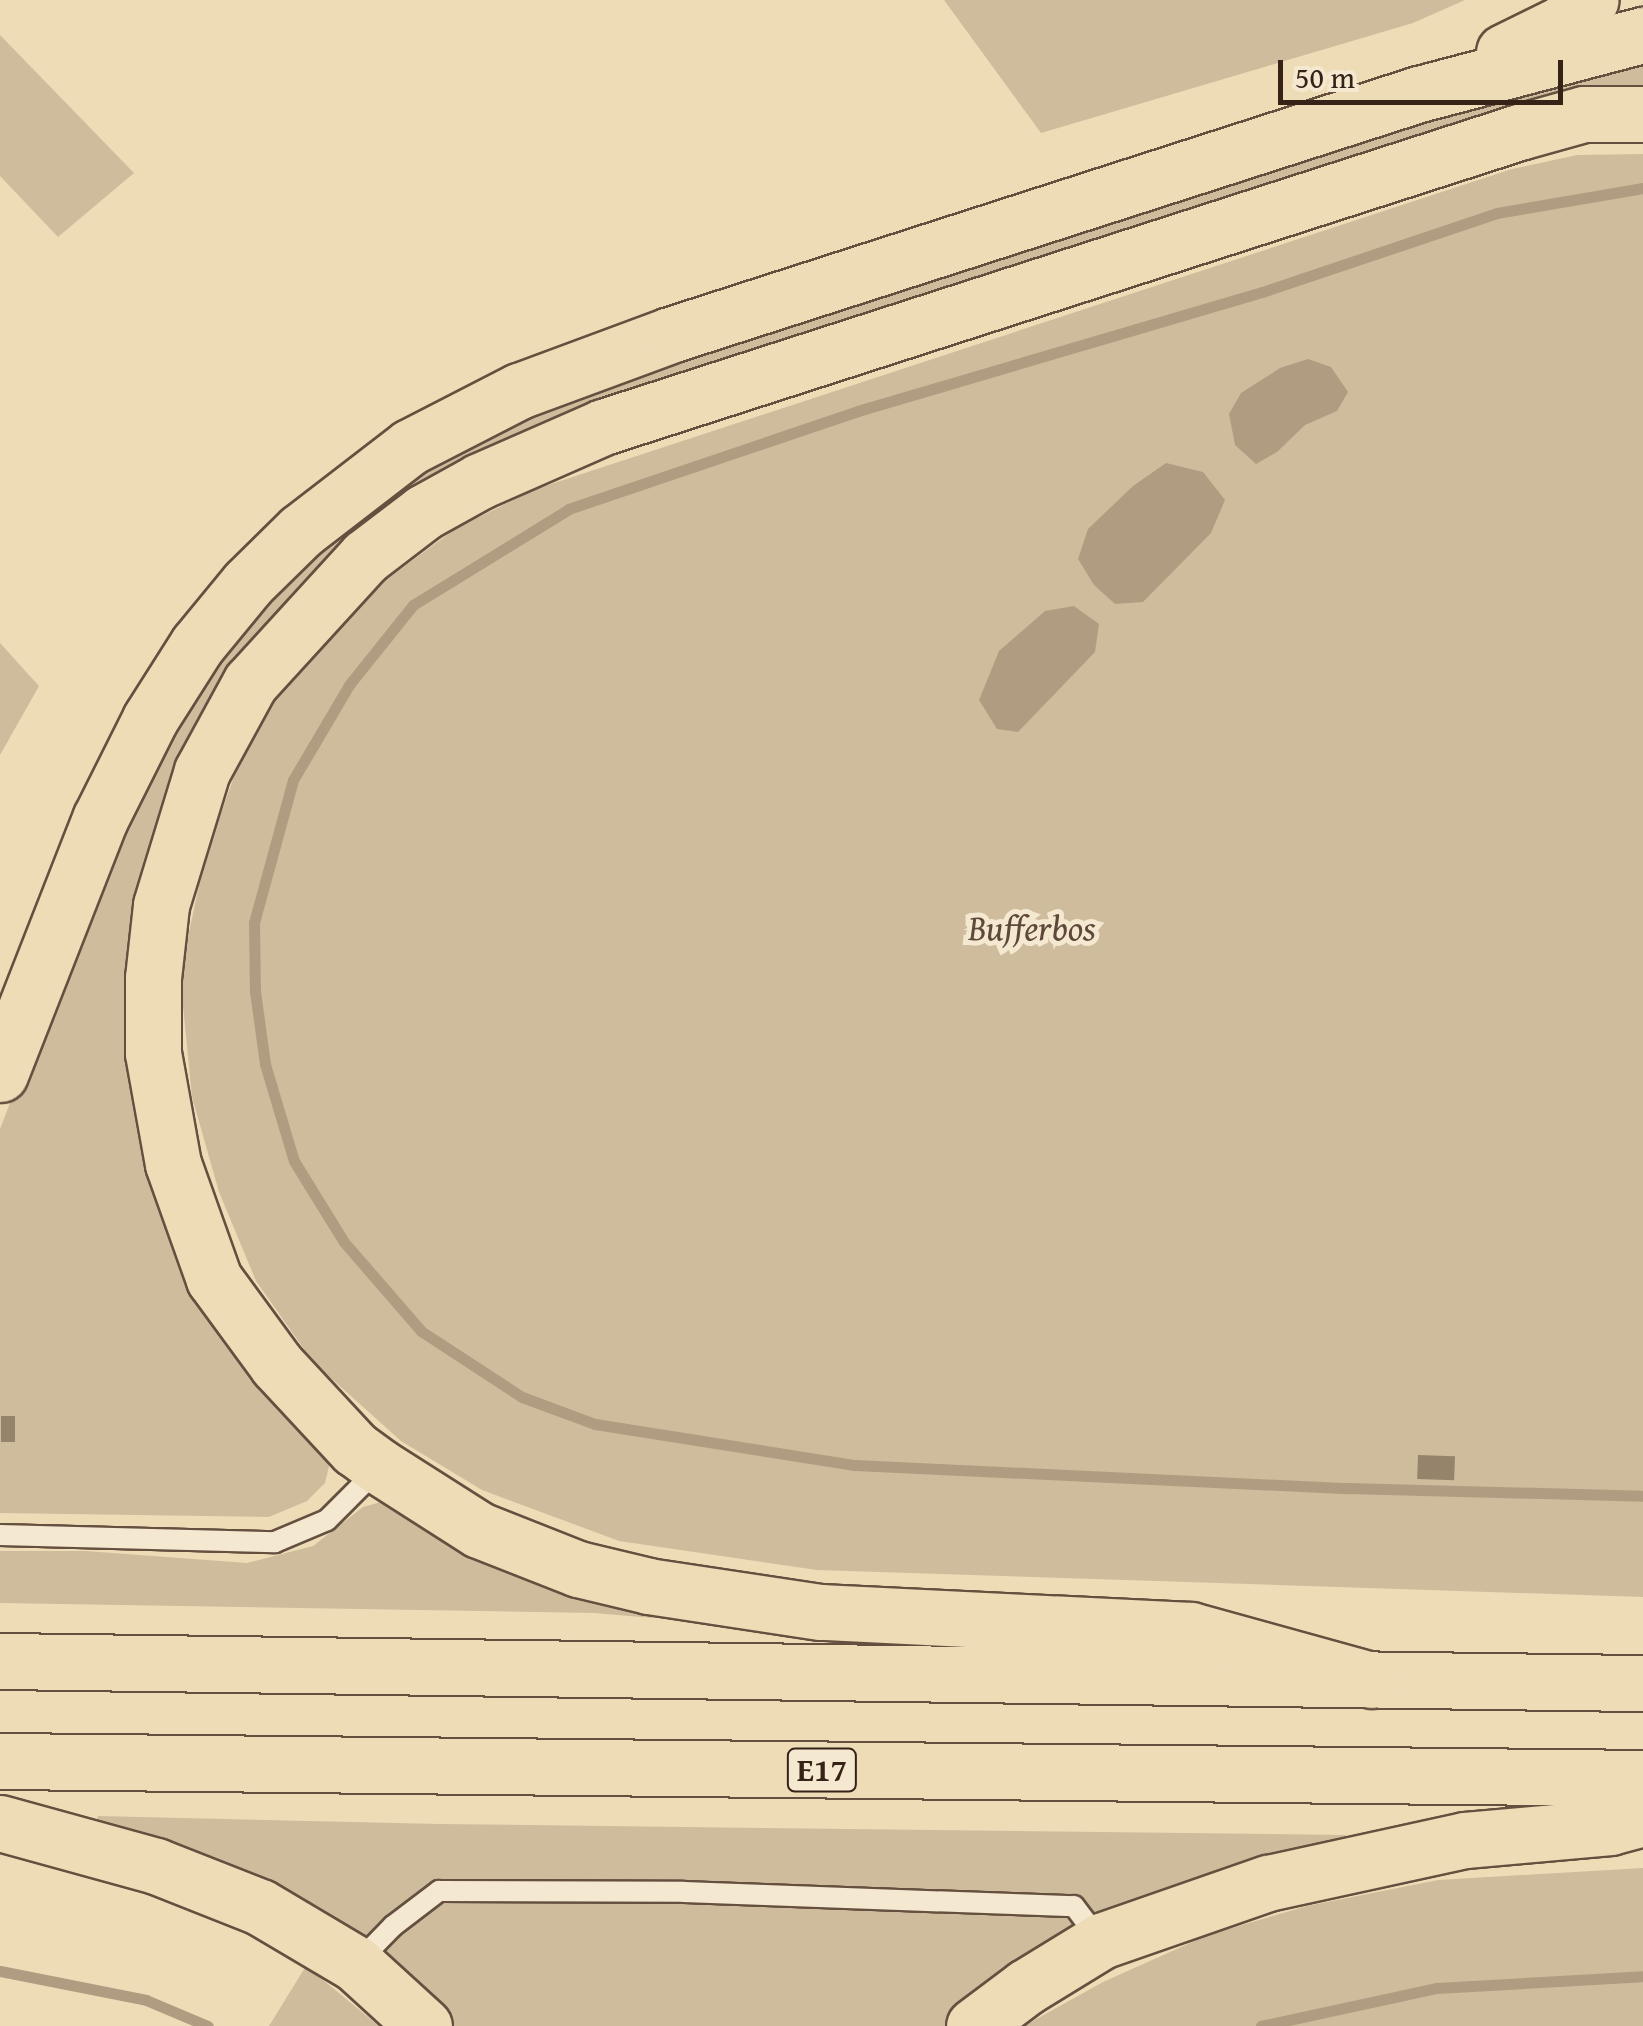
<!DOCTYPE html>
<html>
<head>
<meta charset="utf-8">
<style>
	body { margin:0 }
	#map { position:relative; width:1643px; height:2026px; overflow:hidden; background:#eedcb7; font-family:"Gentium Book Plus",serif }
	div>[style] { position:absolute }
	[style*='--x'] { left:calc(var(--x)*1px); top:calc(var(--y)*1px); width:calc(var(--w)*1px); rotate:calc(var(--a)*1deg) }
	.green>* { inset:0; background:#cfbc9c }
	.water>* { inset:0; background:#b09d81 }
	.stream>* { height:11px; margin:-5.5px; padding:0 5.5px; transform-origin:5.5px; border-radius:5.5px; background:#b09d81 }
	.building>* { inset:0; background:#96836b; transform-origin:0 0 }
	.roads { filter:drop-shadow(2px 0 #655040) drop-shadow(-2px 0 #655040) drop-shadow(0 2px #655040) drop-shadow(0 -2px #655040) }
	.lane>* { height:20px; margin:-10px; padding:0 10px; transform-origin:10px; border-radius:10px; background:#f4e8d0 }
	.highway>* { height:55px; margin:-27.5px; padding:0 27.5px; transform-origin:27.5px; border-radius:27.5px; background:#eedcb7 }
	span { translate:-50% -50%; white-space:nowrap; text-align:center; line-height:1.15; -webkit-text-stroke:10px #f4e8d0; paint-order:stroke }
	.shield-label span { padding:2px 8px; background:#f4e8d0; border:2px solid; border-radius:8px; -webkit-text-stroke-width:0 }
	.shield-label { font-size:32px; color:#372218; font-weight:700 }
	.park-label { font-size:35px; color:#5d4839; font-style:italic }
	.scale { position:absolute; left:1278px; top:60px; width:285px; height:45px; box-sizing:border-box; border:5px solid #372218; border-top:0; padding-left:12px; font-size:30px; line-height:35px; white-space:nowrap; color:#372218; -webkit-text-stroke:8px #f4e8d0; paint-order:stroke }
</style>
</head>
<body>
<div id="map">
	<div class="green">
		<i style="clip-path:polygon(944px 0,1465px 0,1413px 23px,1041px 133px)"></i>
		<i style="clip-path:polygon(0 35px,134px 173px,58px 237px,0 176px)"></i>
		<i style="clip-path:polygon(1643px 49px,1643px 98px,548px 427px,218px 698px,149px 1137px,332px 1454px,325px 1483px,307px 1501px,269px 1517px,0 1513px,0 1129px,113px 834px,221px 644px,341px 515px,502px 422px,657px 365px)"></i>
		<i style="clip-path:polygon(1643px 154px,1643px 1597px,817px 1570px,619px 1541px,482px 1490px,401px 1441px,313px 1362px,256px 1281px,219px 1192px,192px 1097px,180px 975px,205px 857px,252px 727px,307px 654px,386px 580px,455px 529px,536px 489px,1512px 169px,1577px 155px)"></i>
		<i style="clip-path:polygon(0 643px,39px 686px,0 755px)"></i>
		<i style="clip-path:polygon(381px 1502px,398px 1503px,659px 1611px,652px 1618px,594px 1613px,0 1603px,0 1551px,86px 1551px,247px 1563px,313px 1546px,363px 1507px)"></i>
		<i style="clip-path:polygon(98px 1816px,439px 1824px,1345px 1835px,1351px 1839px,972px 2003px,945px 2026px,450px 2026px,95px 1827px)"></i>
		<i style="clip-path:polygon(1643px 1868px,1643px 2026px,1024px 2026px,1103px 1982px,1208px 1935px,1307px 1906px,1438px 1880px)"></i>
		<i style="clip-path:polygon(306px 1966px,379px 2026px,269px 2026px)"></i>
	</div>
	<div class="water">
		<i style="clip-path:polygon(1308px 359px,1331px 367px,1348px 392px,1337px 411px,1305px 425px,1277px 452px,1256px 464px,1235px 445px,1229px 414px,1241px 393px,1280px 368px)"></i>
		<i style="clip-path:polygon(1166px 463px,1203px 472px,1225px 500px,1211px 533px,1143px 602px,1115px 604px,1094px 585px,1078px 559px,1088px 529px,1133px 486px)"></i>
		<i style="clip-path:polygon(1074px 606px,1099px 624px,1095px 652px,1018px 732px,997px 729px,979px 700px,999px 651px,1045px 611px)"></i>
	</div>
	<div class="stream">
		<i style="--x:1643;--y:188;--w:148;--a:170.3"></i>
		<i style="--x:1497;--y:213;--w:248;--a:161.4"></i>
		<i style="--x:1262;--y:292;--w:421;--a:163.6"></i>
		<i style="--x:858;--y:411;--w:305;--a:161.3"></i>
		<i style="--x:569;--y:509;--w:183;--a:148.4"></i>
		<i style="--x:413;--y:605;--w:102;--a:128.7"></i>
		<i style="--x:349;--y:685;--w:110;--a:120.5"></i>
		<i style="--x:293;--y:780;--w:148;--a:105.3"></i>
		<i style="--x:254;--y:923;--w:68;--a:89.2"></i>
		<i style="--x:255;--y:991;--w:74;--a:82.2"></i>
		<i style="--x:265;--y:1064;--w:101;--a:73.4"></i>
		<i style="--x:294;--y:1161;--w:95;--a:58.3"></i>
		<i style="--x:344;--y:1242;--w:118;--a:49.1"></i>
		<i style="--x:421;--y:1331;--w:121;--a:33.2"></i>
		<i style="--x:522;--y:1397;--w:78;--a:20.3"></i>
		<i style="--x:595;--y:1424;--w:263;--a:9"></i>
		<i style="--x:855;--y:1465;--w:493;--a:2.7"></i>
		<i style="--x:1347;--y:1488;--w:296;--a:1.5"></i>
		<i style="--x:0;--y:1971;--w:149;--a:11.2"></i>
		<i style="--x:146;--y:2000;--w:67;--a:22.8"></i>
		<i style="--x:1261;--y:2026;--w:180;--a:-12.2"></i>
		<i style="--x:1437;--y:1988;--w:206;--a:-3.3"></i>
	</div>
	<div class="building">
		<i style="left:1px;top:1416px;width:14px;height:26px"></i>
		<i style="left:1418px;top:1455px;width:37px;height:24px;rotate:2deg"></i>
	</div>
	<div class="roads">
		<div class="lane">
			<i style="--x:0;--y:1535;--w:275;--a:1.5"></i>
			<i style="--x:275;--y:1542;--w:56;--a:-22.9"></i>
			<i style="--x:327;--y:1520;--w:72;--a:-45"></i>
			<i style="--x:357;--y:1963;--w:52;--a:-45.8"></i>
			<i style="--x:393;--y:1926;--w:58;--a:-37.3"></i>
			<i style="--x:439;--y:1891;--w:245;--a:0.2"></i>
			<i style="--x:684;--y:1892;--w:390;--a:2.1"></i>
			<i style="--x:1074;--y:1906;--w:41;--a:52.9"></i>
		</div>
		<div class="highway">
			<i style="--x:1504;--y:52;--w:64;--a:-26.2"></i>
			<i style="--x:1561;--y:24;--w:38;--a:-39"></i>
			<i style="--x:0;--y:1074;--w:274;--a:-68.6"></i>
			<i style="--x:100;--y:819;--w:112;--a:-63.4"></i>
			<i style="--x:150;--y:719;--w:88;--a:-57.6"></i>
			<i style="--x:197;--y:645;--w:80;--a:-50.6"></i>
			<i style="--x:248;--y:583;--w:74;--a:-44.5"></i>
			<i style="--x:301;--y:531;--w:138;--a:-37.6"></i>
			<i style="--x:410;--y:447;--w:123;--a:-27.2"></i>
			<i style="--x:519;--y:391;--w:161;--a:-20.3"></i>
			<i style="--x:670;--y:335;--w:787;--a:-17.84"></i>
			<i style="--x:1419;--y:94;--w:232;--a:-14.8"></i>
			<i style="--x:0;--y:1661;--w:1643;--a:0.77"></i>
			<i style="--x:1371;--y:1680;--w:187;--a:-164.5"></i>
			<i style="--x:1191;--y:1630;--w:371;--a:-177.2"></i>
			<i style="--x:820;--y:1612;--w:173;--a:-171.4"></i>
			<i style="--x:649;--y:1586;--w:73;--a:-166.5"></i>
			<i style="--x:578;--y:1569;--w:106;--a:-158.5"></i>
			<i style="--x:479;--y:1530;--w:117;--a:-147.5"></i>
			<i style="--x:380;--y:1467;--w:31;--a:-144"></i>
			<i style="--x:355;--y:1449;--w:115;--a:-132.9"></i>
			<i style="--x:277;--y:1365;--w:107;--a:-126.2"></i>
			<i style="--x:214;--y:1279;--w:122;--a:-109.6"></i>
			<i style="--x:173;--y:1164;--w:113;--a:-100.2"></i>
			<i style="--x:153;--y:1053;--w:75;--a:-90"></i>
			<i style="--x:153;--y:978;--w:73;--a:-83.7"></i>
			<i style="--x:161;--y:905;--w:140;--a:-73"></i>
			<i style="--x:202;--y:771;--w:100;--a:-61.4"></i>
			<i style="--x:250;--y:683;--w:171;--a:-47.6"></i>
			<i style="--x:365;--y:557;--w:74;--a:-37.3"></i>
			<i style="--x:424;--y:512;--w:64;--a:-29"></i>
			<i style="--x:480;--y:481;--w:134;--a:-23.7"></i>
			<i style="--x:603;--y:427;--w:962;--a:-17.85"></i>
			<i style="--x:1519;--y:132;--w:67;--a:-15.5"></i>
			<i style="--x:1584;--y:114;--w:59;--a:0"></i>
			<i style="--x:0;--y:1761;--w:1643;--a:0.59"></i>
			<i style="--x:0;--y:1823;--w:162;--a:15.4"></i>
			<i style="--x:156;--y:1866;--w:112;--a:21.5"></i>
			<i style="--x:260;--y:1907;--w:112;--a:30.7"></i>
			<i style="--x:356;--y:1964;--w:92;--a:42.4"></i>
			<i style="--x:974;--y:2026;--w:65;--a:-36.9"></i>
			<i style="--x:1026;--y:1987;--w:88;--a:-31.5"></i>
			<i style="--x:1101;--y:1941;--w:177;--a:-19.2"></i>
			<i style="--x:1268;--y:1883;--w:202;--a:-12.3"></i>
			<i style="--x:1465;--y:1840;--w:146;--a:-5.1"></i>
			<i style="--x:1610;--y:1827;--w:34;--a:-15"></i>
		</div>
	</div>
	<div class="shield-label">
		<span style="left:822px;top:1770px">E17</span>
	</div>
	<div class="park-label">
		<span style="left:1032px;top:928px">Bufferbos</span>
	</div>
	<div class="scale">50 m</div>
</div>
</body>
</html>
